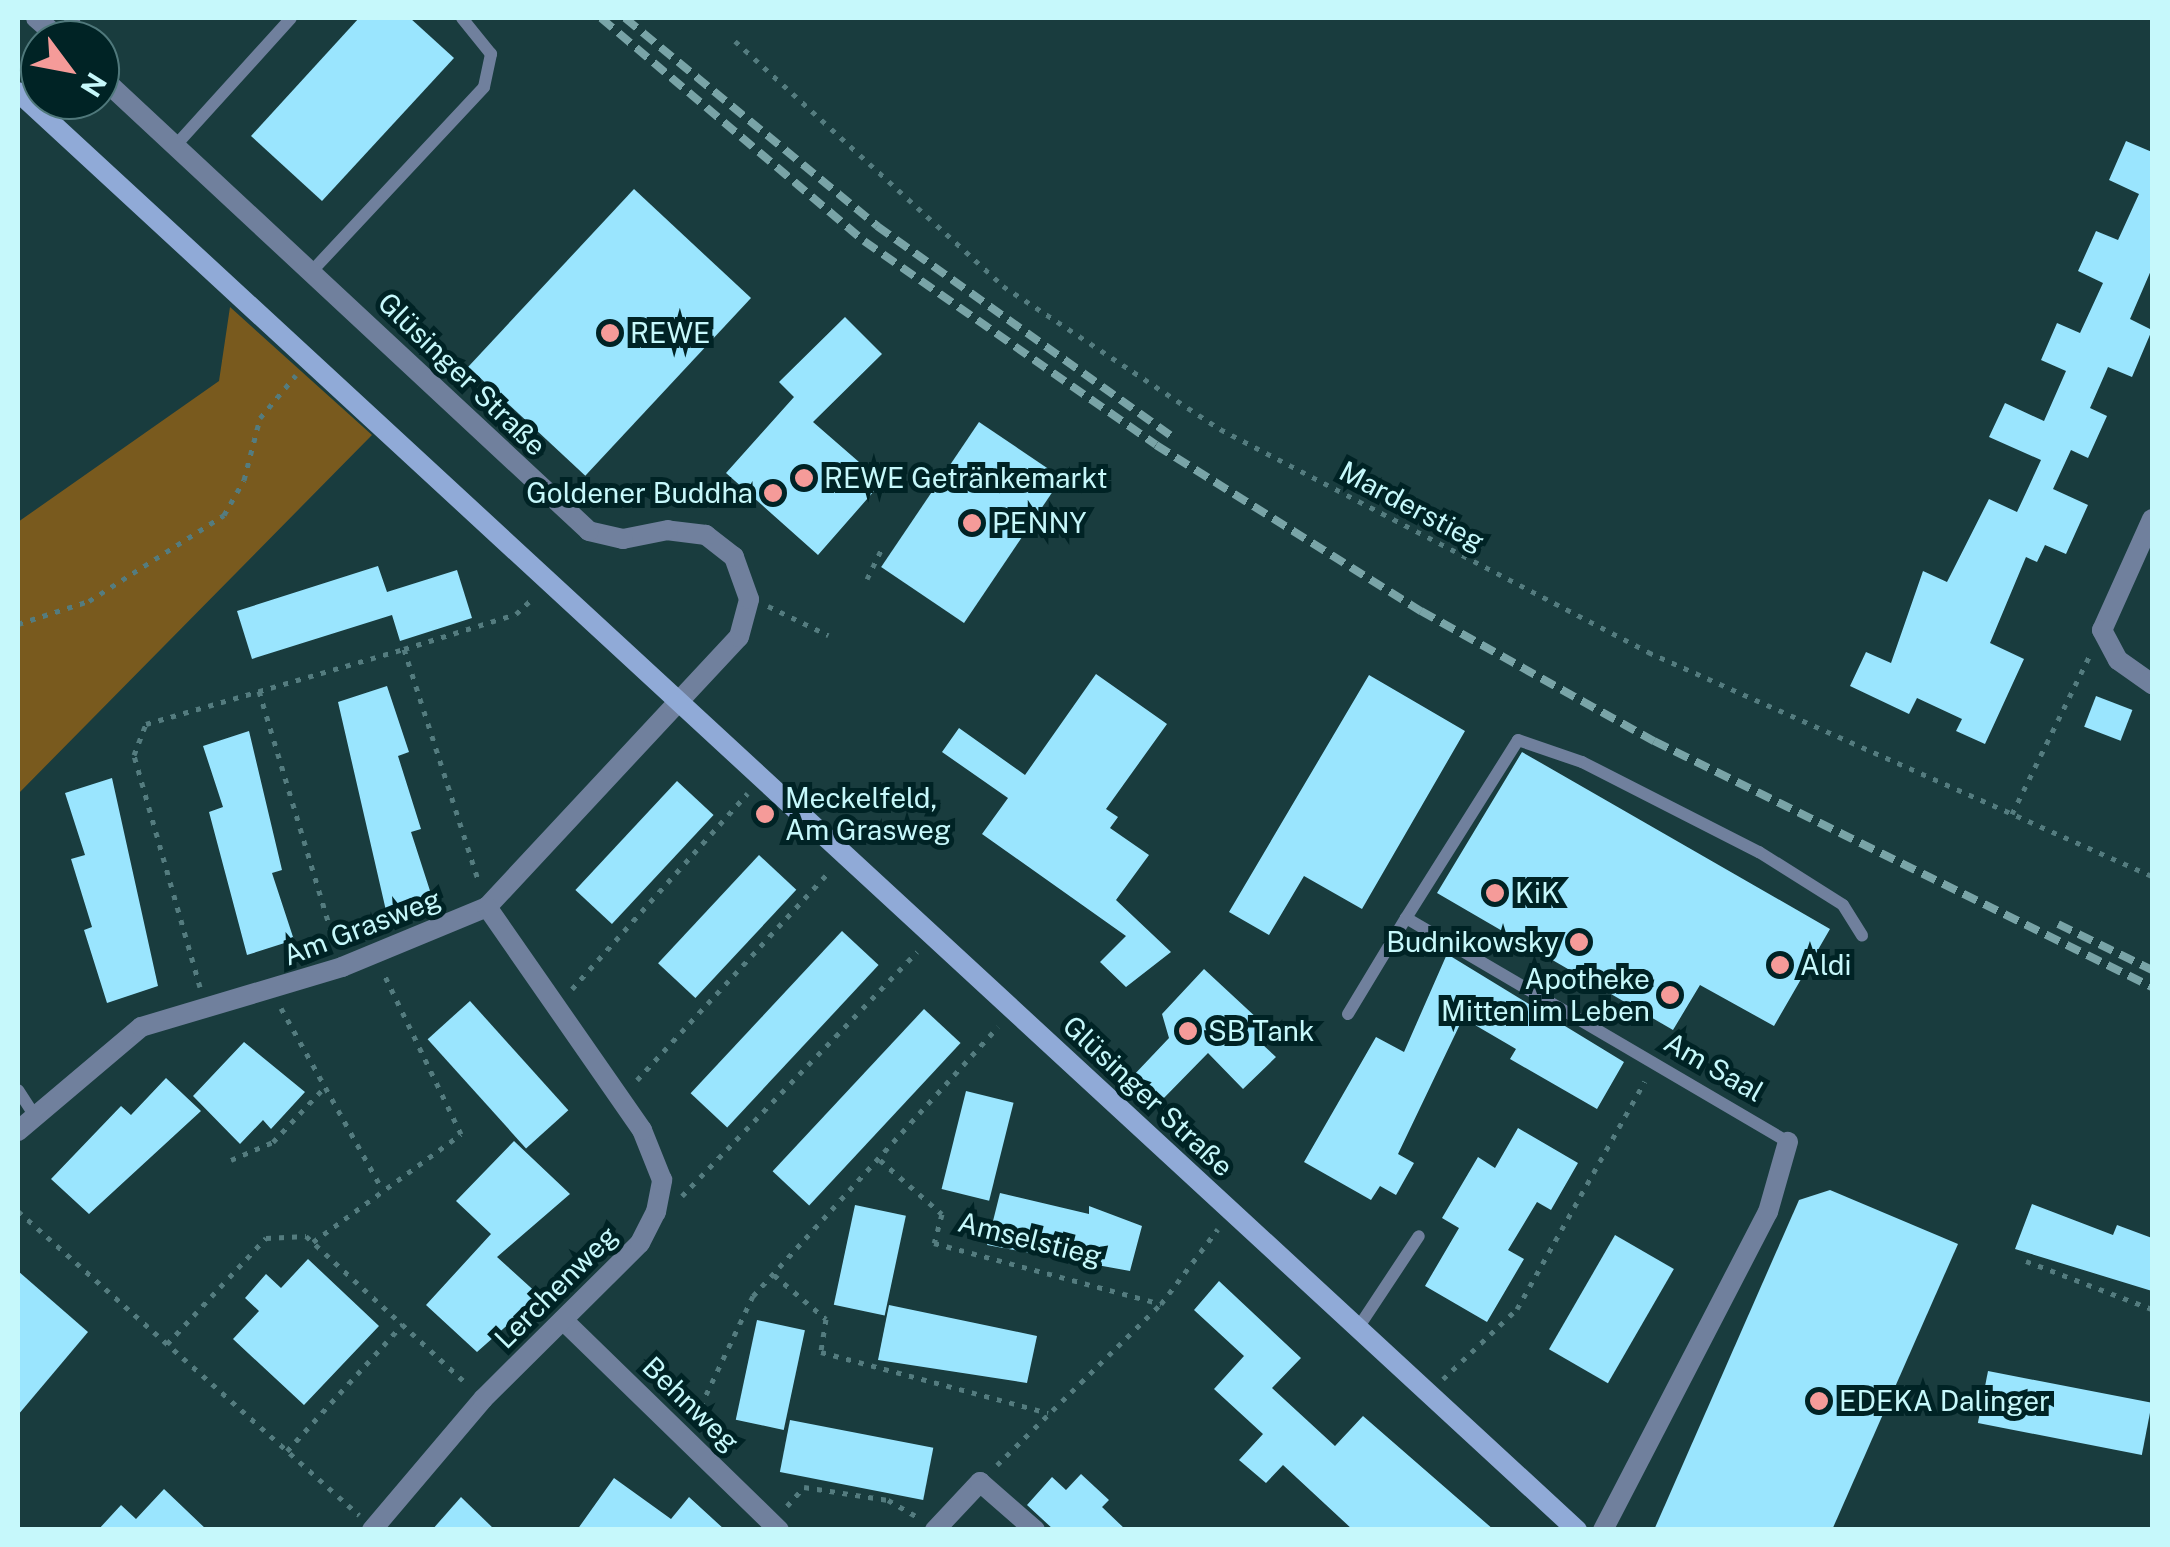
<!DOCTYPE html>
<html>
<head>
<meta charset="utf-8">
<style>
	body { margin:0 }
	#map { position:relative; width:2170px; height:1547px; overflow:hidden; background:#193c3e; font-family:"Public Sans",sans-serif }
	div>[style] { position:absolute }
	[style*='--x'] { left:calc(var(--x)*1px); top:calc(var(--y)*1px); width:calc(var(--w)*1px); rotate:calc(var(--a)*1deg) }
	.green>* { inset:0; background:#795a1e }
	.building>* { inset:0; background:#9ae5fe; transform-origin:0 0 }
	.path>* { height:5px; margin-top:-2.5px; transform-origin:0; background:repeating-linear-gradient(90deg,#547c7f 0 5px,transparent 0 13px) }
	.service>* { height:12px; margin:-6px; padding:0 6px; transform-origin:6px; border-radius:6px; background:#70809d }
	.minor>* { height:20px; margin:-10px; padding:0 10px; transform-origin:10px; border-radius:10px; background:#70809d }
	.secondary>* { height:20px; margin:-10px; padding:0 10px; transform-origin:10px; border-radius:10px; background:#90aad7 }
	.rail>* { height:8px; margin-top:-4px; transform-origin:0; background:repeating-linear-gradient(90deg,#79a4a7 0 15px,transparent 0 23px) }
	.dots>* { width:28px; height:28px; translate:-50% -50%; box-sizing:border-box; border:5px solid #002325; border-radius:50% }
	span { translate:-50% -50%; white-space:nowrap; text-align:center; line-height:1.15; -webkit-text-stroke:10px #002325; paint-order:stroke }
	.poi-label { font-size:28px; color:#c6f8fb }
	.left { translate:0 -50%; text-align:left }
	.right { translate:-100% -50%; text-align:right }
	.street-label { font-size:28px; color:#c6f8fb }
	.frame { position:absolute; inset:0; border:20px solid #c6f8fb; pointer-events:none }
	.north { position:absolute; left:20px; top:20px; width:100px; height:100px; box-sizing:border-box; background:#002325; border:2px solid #4f787b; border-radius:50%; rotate:122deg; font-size:28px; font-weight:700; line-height:40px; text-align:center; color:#c6f8fb }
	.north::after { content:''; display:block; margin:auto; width:35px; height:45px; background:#f59b99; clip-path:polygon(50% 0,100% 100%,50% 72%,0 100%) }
</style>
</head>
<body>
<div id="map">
	<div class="green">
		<i style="clip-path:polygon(230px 307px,372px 435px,18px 794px,18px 522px,219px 381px)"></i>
	</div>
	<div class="building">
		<i style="clip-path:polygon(359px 18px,410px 18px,454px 58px,322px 201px,251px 136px)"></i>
		<i style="clip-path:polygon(2126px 141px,2152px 152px,2152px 268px,2130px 319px,2152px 330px,2132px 377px,2108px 367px,2090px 408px,2107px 416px,2088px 458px,2071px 450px,2053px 489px,2088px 505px,2066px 554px,2045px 545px,2037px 562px,2026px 557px,1990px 643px,2024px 659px,1985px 744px,1956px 731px,1962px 719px,1917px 698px,1909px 714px,1850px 686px,1866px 652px,1891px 663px,1923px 571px,1947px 582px,1989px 499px,2017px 512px,2041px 460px,1989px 437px,2005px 403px,2044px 421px,2066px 371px,2041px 360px,2057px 323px,2080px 333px,2103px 283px,2078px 271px,2096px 231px,2118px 240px,2139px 194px,2109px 180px)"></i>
		<i style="left:634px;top:189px;width:160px;height:243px;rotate:43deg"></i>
		<i style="clip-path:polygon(845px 317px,882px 354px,813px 422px,882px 482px,818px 555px,726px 473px,794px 397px,779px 382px)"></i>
		<i style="left:979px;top:422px;width:100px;height:175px;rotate:34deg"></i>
		<i style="clip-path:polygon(378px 566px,387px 592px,457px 570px,472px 618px,400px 641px,392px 615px,252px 659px,237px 611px)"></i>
		<i style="clip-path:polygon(1096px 674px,1167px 724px,1106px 809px,1118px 817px,1110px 828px,1149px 855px,1116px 900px,1171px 952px,1126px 987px,1100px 962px,1126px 936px,982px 834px,1008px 798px,942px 752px,959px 728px,1025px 775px)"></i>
		<i style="clip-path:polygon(1369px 675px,1465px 731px,1362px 909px,1304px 876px,1269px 935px,1229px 912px)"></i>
		<i style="clip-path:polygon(387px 686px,409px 752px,398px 756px,421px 829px,411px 832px,433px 900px,387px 915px,338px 702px)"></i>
		<i style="left:2096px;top:696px;width:39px;height:33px;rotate:21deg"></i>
		<i style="clip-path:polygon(249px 731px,282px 870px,272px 873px,294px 940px,247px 955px,209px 812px,223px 807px,203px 746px)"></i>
		<i style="clip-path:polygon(1522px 752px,1830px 929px,1774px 1026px,1700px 985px,1673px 1030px,1437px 893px)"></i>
		<i style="clip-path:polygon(112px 778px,158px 986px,107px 1003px,84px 930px,92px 927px,71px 859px,85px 855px,65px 793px)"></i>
		<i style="left:677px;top:781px;width:50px;height:149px;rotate:43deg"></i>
		<i style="left:759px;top:855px;width:51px;height:148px;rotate:43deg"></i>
		<i style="left:842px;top:931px;width:50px;height:222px;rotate:43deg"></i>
		<i style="clip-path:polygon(1447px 954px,1624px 1062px,1597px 1109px,1510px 1059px,1516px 1049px,1463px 1018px,1398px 1154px,1414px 1163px,1396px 1195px,1380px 1186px,1371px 1200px,1304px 1162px,1376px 1037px,1404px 1052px)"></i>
		<i style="clip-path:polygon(1204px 969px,1273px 1033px,1262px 1044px,1276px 1057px,1243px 1089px,1208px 1053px,1160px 1102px,1132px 1077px,1169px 1038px,1162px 1014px)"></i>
		<i style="left:470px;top:1001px;width:147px;height:57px;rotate:48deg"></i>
		<i style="left:924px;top:1009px;width:50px;height:222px;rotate:43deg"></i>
		<i style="clip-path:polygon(244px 1042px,305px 1092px,271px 1129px,263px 1120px,240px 1144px,193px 1096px)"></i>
		<i style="clip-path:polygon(166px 1078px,201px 1111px,89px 1214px,51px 1179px,121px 1106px,131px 1115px)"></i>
		<i style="left:966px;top:1091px;width:49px;height:101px;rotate:14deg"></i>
		<i style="clip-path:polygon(1518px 1128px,1578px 1163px,1551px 1210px,1537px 1202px,1508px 1250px,1524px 1259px,1487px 1322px,1425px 1286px,1459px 1228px,1442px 1218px,1478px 1157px,1495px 1168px)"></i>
		<i style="clip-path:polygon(514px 1141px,570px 1194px,497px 1257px,540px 1296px,477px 1352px,426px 1305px,491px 1234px,456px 1201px)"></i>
		<i style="clip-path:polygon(1830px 1190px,1958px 1244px,1832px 1530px,1654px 1530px,1799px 1200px)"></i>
		<i style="clip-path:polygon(1000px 1193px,1089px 1214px,1089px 1206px,1142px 1226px,1130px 1271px,987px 1245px)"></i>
		<i style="clip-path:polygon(2032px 1204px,2113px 1235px,2117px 1225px,2152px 1238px,2152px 1291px,2015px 1249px)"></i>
		<i style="left:855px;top:1205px;width:52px;height:102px;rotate:12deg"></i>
		<i style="left:1615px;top:1235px;width:68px;height:132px;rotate:30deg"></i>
		<i style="clip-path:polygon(308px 1259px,379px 1326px,304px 1405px,233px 1339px,259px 1311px,245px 1298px,266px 1274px,281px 1288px)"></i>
		<i style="clip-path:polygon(18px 1271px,88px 1332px,18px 1415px)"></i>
		<i style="clip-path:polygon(1219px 1281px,1301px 1358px,1272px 1388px,1335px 1446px,1363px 1416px,1494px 1530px,1353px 1530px,1283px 1465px,1266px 1483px,1239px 1460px,1263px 1434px,1214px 1389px,1244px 1356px,1194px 1310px)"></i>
		<i style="clip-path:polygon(889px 1305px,1037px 1336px,1027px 1383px,878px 1360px)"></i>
		<i style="left:757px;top:1320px;width:49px;height:102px;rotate:12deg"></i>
		<i style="left:1988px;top:1371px;width:167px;height:53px;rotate:11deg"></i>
		<i style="left:790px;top:1420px;width:146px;height:53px;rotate:11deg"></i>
		<i style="clip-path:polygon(1081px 1474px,1109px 1500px,1102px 1507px,1126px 1530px,1054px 1530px,1027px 1505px,1052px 1477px,1066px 1490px)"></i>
		<i style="clip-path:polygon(614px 1478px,671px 1519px,689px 1497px,725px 1530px,577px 1530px)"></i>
		<i style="clip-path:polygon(164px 1489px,207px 1530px,98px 1530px,121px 1505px,136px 1519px)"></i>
		<i style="clip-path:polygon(461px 1497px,495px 1530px,432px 1530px)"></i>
	</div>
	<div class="path">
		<i style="--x:735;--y:41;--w:363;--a:42.4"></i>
		<i style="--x:1003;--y:286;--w:260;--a:33.4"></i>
		<i style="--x:1220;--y:429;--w:483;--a:27.5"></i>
		<i style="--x:1648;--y:652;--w:552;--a:23.96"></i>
		<i style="--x:867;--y:579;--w:34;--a:-64"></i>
		<i style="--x:768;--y:606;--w:67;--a:25.8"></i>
		<i style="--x:18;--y:624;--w:75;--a:-17.9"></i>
		<i style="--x:89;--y:601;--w:160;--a:-32.5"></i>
		<i style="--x:224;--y:515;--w:40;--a:-60.3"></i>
		<i style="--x:244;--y:480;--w:64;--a:-75.5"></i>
		<i style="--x:260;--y:418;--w:56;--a:-50.1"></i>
		<i style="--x:404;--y:649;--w:117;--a:-17.4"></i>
		<i style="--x:516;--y:614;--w:25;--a:-43"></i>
		<i style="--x:259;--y:691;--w:267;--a:73.3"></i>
		<i style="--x:2012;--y:814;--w:177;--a:-63.9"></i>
		<i style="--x:200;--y:987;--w:241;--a:-105.9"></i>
		<i style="--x:134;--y:755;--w:33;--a:-69"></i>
		<i style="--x:146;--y:724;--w:269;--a:-16.2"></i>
		<i style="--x:404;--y:649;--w:246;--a:72.2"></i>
		<i style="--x:572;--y:989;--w:263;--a:-48.1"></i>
		<i style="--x:281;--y:1008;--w:207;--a:60.8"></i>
		<i style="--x:637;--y:1080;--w:283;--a:-47.3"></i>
		<i style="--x:231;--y:1160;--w:46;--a:-23.2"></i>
		<i style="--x:273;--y:1142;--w:73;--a:-46.7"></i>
		<i style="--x:880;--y:1160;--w:82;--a:41.1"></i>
		<i style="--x:942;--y:1214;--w:30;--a:105"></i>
		<i style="--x:934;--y:1243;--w:235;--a:15"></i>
		<i style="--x:682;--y:1196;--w:339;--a:-46.1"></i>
		<i style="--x:18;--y:1211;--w:457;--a:41.7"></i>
		<i style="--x:313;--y:1242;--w:183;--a:-36.1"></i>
		<i style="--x:461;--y:1134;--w:178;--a:-115.7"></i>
		<i style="--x:2026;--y:1261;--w:135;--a:20.9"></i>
		<i style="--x:774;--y:1275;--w:68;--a:40.2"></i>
		<i style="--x:826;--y:1319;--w:33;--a:99"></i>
		<i style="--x:821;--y:1352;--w:235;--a:15"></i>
		<i style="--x:167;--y:1344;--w:145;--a:-47"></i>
		<i style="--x:266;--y:1238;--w:40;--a:-2.9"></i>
		<i style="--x:306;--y:1236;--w:217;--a:42.6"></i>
		<i style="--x:1443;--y:1379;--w:102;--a:-43.4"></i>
		<i style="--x:1517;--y:1309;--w:261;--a:-60.7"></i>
		<i style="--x:695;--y:1418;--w:135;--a:-64.6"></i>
		<i style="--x:753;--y:1296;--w:364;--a:-47.7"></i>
		<i style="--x:287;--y:1451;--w:172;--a:-47.6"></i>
		<i style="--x:997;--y:1465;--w:230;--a:-44.5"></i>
		<i style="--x:1161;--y:1304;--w:94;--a:-52.8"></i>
		<i style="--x:787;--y:1506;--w:25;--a:-48"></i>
		<i style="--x:804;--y:1487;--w:85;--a:8.8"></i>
		<i style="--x:888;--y:1500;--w:34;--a:30"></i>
	</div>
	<div class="service">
		<i style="--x:57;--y:37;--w:26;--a:-47"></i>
		<i style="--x:176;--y:145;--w:171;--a:-47.8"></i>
		<i style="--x:313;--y:270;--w:250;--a:-46.9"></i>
		<i style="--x:484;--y:87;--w:34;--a:-78"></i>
		<i style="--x:491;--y:54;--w:46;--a:-128.9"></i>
		<i style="--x:1348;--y:1014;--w:112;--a:-58.9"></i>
		<i style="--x:18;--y:1090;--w:31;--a:57"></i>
		<i style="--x:1788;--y:1142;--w:443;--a:-149.6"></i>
		<i style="--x:1406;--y:918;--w:210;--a:-57.8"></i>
		<i style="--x:1518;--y:740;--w:68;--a:19"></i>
		<i style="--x:1582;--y:762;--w:199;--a:27"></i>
		<i style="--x:1759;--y:852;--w:99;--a:32.2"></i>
		<i style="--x:1843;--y:905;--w:36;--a:58"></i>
		<i style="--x:1358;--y:1328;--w:110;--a:-56.5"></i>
	</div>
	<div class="minor">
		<i style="--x:36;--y:18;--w:33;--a:41"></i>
		<i style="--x:2152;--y:519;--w:122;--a:114.2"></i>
		<i style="--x:2102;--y:630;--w:34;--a:62"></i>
		<i style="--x:2118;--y:660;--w:42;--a:35.2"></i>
		<i style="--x:18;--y:1131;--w:161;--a:-40.2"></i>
		<i style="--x:141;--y:1027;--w:210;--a:-16.6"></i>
		<i style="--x:342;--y:967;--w:157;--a:-22.5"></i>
		<i style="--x:487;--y:907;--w:369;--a:-47"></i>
		<i style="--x:739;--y:637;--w:39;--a:-75"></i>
		<i style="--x:749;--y:599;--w:45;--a:-109.7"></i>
		<i style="--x:734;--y:557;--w:36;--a:-142"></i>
		<i style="--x:706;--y:535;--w:38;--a:-173"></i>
		<i style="--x:668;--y:530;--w:46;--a:168.7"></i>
		<i style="--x:623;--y:539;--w:35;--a:-167"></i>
		<i style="--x:589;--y:531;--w:668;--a:-137.06"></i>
		<i style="--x:563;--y:1320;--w:301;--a:44.2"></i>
		<i style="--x:372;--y:1530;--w:172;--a:-49.7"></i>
		<i style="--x:483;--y:1399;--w:221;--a:-44.8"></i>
		<i style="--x:640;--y:1243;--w:35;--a:-63"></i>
		<i style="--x:656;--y:1212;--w:33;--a:-79"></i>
		<i style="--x:662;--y:1180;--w:54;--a:-111.8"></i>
		<i style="--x:642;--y:1130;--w:272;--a:-124.8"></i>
		<i style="--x:935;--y:1530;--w:66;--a:-46.8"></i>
		<i style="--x:980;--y:1482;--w:73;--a:41.1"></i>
		<i style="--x:1603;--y:1530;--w:358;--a:-62.6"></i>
		<i style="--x:1768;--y:1212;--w:73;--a:-74.1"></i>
	</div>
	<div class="secondary">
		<i style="--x:18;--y:92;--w:2121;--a:42.69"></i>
	</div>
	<div class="rail">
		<i style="--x:601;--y:18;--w:345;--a:40.3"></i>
		<i style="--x:864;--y:241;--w:356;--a:34.9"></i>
		<i style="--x:1156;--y:445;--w:313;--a:32.1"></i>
		<i style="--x:1421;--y:611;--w:267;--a:29.2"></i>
		<i style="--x:1654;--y:741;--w:555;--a:26.29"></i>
		<i style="--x:625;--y:18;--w:327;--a:39.5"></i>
		<i style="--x:877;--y:226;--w:365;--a:35.5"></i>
		<i style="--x:2058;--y:924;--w:105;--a:26.1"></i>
	</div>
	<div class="dots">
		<i style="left:610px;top:333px;background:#f59b99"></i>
		<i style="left:804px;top:478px;background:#f59b99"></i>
		<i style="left:773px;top:493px;background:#f59b99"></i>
		<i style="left:972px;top:523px;background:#f59b99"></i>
		<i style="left:765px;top:814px;background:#f59b99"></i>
		<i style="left:1495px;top:893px;background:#f59b99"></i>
		<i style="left:1579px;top:942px;background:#f59b99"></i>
		<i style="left:1780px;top:965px;background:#f59b99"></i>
		<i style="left:1670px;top:995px;background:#f59b99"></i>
		<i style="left:1188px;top:1031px;background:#f59b99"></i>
		<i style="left:1819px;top:1401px;background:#f59b99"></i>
	</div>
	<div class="poi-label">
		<span class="left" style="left:630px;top:333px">REWE</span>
		<span class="left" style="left:824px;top:478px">REWE Getränkemarkt</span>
		<span class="right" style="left:753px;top:493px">Goldener Buddha</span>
		<span class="left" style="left:992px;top:523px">PENNY</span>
		<span class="left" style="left:785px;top:814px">Meckelfeld,<br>Am Grasweg</span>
		<span class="left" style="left:1515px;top:893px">KiK</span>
		<span class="right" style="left:1559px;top:942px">Budnikowsky</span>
		<span class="left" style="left:1800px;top:965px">Aldi</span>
		<span class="right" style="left:1650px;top:995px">Apotheke<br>Mitten im Leben</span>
		<span class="left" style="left:1208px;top:1031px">SB Tank</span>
		<span class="left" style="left:1839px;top:1401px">EDEKA Dalinger</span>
	</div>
	<div class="street-label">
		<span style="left:462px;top:374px;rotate:44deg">Glüsinger Straße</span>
		<span style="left:1412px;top:506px;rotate:28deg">Marderstieg</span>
		<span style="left:362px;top:927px;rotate:-21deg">Am Grasweg</span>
		<span style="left:1714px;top:1067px;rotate:30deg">Am Saal</span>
		<span style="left:1148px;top:1096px;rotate:43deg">Glüsinger Straße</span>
		<span style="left:1030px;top:1239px;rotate:14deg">Amselstieg</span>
		<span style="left:556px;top:1287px;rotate:-45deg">Lerchenweg</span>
		<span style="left:691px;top:1404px;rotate:44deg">Behnweg</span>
	</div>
	<div class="frame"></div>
	<div class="north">N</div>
</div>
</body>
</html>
